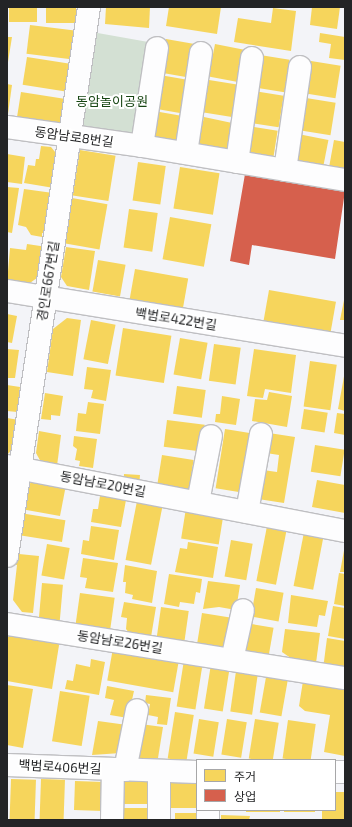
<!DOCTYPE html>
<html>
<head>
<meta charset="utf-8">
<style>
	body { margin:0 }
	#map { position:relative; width:352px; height:827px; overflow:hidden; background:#f3f4f8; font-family:"Exo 2","Noto Sans KR",sans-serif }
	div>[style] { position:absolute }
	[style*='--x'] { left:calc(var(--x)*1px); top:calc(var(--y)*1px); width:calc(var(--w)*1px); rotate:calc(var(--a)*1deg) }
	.green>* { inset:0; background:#d3e0d3; transform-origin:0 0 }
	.homes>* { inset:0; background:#f6d55c; transform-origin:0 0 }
	.shops>* { inset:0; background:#d6604d }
	.roads { filter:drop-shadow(1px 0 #bfbfc2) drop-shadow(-1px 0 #bfbfc2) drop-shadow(0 1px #bfbfc2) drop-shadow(0 -1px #bfbfc2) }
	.minor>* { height:22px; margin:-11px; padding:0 11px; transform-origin:11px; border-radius:11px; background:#fdfdfe }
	span { translate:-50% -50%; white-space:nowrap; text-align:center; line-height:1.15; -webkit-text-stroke:4px #fff; paint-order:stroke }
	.park-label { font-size:13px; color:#164512 }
	.street-label { font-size:13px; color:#232426 }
	.frame { position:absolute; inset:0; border:8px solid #232426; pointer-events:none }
	.legend { position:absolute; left:196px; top:759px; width:140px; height:52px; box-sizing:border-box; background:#fff; border:1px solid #a7a7a8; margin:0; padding:5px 7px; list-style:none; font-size:12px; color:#232426 }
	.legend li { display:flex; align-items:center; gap:8px; height:20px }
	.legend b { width:20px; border:1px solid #a7a7a8 }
</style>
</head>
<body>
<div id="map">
	<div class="green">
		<i style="left:92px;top:32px;width:60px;height:99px;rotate:10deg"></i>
	</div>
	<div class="homes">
		<i style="left:9px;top:7px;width:28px;height:15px"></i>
		<i style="left:46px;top:7px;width:30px;height:16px"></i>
		<i style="clip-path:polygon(106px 7px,150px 7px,149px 28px,105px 24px)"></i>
		<i style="clip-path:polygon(169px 7px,221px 7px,217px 34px,166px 26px)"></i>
		<i style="clip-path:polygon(312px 7px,340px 7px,337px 29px,310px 25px)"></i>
		<i style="clip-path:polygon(273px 8px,296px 11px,291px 51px,234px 42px,238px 18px,271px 23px)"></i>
		<i style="left:30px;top:25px;width:49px;height:29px;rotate:7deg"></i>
		<i style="clip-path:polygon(320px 33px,345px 37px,345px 60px,329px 58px,331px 44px,319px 42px)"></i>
		<i style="clip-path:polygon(7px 37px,12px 37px,8px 62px,7px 62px)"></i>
		<i style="left:166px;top:39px;width:29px;height:34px;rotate:10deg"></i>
		<i style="left:215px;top:44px;width:31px;height:33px;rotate:11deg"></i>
		<i style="left:260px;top:55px;width:30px;height:33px;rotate:9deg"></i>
		<i style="left:27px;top:57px;width:50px;height:28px;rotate:9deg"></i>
		<i style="left:311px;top:61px;width:30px;height:33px;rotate:9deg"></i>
		<i style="left:160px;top:75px;width:29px;height:34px;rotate:10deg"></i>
		<i style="left:209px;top:80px;width:30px;height:33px;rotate:9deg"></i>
		<i style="clip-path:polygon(7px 84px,12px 85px,8px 114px,7px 114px)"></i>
		<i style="left:254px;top:91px;width:30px;height:32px;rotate:9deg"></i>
		<i style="left:21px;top:92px;width:50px;height:29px;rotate:9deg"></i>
		<i style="left:306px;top:98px;width:30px;height:33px;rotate:9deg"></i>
		<i style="left:154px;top:111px;width:29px;height:34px;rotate:10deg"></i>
		<i style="left:204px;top:117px;width:30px;height:34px;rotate:12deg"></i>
		<i style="left:248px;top:126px;width:30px;height:33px;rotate:9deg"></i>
		<i style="left:298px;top:134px;width:31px;height:33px;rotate:11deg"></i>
		<i style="clip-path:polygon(334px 140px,345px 142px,345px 175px,328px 173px)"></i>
		<i style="clip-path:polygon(41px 146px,51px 147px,60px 158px,54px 188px,24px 183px,28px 165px,35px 166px,36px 159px,39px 159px)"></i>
		<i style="left:80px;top:150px;width:36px;height:46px;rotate:9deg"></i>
		<i style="clip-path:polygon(7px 154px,25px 157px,22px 184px,7px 182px)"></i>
		<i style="left:138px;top:162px;width:28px;height:39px;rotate:8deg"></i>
		<i style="left:180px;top:167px;width:40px;height:42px;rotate:9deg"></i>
		<i style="clip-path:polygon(7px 187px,19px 188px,12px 233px,7px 232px)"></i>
		<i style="clip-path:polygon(24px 189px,53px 193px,47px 234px,42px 233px,42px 237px,31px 235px,26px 227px,18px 225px)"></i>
		<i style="left:72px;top:198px;width:36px;height:46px;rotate:10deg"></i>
		<i style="left:129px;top:209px;width:29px;height:39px;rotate:8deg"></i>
		<i style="left:170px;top:217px;width:42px;height:43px;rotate:10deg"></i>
		<i style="clip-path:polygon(27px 244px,47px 247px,44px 273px,27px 285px,7px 283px,10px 248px,26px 250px)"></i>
		<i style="clip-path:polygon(66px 247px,95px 251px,89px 290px,67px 286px,61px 277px)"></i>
		<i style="left:98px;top:260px;width:28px;height:32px;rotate:10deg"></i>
		<i style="left:135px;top:269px;width:54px;height:31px;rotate:10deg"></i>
		<i style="left:269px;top:290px;width:68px;height:36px;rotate:10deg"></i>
		<i style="clip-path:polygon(345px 295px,345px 320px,340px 320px)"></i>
		<i style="clip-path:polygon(7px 314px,17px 316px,12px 343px,7px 342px)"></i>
		<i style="clip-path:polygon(67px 318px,81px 320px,73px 376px,47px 372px,53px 329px)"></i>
		<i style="left:91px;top:320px;width:25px;height:40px;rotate:11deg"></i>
		<i style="left:123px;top:328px;width:49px;height:48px;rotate:9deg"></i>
		<i style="left:180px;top:338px;width:28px;height:37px;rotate:10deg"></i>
		<i style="left:214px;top:344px;width:27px;height:37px;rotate:8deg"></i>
		<i style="clip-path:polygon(7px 349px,19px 350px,15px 378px,7px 378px)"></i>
		<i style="clip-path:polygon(254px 349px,296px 355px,291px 393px,265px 389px,263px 398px,247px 396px)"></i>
		<i style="left:310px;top:361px;width:27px;height:46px;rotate:8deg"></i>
		<i style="clip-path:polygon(87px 367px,111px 370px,106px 401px,91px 398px,93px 390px,84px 389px)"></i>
		<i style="clip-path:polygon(345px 371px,345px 411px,338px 409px)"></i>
		<i style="clip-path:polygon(7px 385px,20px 387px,17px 412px,7px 411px)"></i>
		<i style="left:177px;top:386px;width:29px;height:28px;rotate:8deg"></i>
		<i style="clip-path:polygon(269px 392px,292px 396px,287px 427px,252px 421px,255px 399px,267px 400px)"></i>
		<i style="clip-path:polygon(45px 393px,63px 396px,60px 416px,51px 415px,51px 420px,41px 419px)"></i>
		<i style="clip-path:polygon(222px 396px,240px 399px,236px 425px,215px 422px,216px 414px,220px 414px)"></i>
		<i style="clip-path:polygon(88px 402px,104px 404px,100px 434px,76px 431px,78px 413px,86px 414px)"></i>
		<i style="left:304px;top:409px;width:24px;height:20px;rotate:9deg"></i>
		<i style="clip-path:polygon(337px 413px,345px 414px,345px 435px,334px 433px)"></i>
		<i style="clip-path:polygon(7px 418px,19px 420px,15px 446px,7px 455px)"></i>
		<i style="left:167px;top:420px;width:38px;height:27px;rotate:7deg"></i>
		<i style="left:225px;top:429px;width:25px;height:60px;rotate:9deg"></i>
		<i style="clip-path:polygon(39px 431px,61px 435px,57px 466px,42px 464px,36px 453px)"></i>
		<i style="clip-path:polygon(269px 433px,295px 437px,284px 503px,258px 499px,263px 470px,277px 472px,279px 455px,266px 453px)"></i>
		<i style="clip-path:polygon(74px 436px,97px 439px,93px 468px,79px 466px,80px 461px,75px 460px,77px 449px,73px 446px)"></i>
		<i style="left:315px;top:445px;width:30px;height:27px;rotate:9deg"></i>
		<i style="left:162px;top:455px;width:32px;height:33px;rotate:9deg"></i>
		<i style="left:124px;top:474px;width:16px;height:7px;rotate:4deg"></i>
		<i style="clip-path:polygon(35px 480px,66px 485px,60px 516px,21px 509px,25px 487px)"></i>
		<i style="clip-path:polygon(317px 480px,345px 485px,345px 513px,312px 507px)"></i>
		<i style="clip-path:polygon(100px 496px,126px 500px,121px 527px,91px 522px,93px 509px,98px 509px)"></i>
		<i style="left:137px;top:501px;width:26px;height:60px;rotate:11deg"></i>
		<i style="left:186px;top:508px;width:38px;height:31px;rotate:9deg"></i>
		<i style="left:20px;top:513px;width:46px;height:22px;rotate:9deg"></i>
		<i style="left:268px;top:521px;width:20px;height:61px;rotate:11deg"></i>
		<i style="clip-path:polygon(91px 526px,119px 530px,114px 560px,81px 554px,83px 540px,89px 541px)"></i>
		<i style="left:305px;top:527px;width:20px;height:60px;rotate:11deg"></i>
		<i style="left:231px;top:540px;width:22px;height:37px;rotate:10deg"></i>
		<i style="clip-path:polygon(188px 542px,218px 547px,213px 578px,175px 572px,180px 548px,187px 549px)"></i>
		<i style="left:47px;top:544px;width:23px;height:32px;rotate:10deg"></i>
		<i style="clip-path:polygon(345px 545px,345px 572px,340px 572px)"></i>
		<i style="clip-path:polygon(19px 554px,39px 556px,33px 613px,22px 612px,13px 600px,17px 565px,10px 564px,12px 557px)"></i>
		<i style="clip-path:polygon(83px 558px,118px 563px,113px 592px,85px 588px,87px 578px,80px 577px)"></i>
		<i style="clip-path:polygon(125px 565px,157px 571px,152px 603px,132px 599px,133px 595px,125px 593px,126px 582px,123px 582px)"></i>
		<i style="clip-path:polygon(339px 573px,345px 574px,345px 606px,334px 604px)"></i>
		<i style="clip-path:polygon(169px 574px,202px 579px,200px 593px,196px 592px,194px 604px,180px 602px,179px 607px,164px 604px)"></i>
		<i style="clip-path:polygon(208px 581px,240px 585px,236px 610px,219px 607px,203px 609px)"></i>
		<i style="left:42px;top:583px;width:21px;height:36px;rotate:5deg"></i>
		<i style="left:256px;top:588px;width:28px;height:29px;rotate:10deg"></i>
		<i style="left:80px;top:593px;width:35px;height:31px;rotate:8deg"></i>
		<i style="clip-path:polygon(291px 595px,328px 601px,325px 616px,319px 615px,317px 627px,288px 623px)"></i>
		<i style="clip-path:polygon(124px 602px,156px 607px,151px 637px,130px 634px,126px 629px,127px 618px,121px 617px)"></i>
		<i style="clip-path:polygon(333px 606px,345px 608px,345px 639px,328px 636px)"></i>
		<i style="left:161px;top:607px;width:28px;height:34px;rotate:8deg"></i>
		<i style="left:202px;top:613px;width:30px;height:34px;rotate:9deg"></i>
		<i style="left:246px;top:623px;width:28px;height:30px;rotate:10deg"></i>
		<i style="clip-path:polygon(285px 629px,320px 633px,316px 663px,295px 661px,282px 652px)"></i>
		<i style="clip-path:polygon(18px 631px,60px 639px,52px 689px,7px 681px,8px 637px)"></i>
		<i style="clip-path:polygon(327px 638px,345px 641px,345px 672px,323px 669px)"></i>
		<i style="left:113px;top:648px;width:67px;height:33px;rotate:10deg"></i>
		<i style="clip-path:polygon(91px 659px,105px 662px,99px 695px,65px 689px,67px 680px,73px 681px,76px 664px,90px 667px)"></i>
		<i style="left:184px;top:660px;width:19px;height:47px;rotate:9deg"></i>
		<i style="left:211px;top:664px;width:19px;height:45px;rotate:9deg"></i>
		<i style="left:236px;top:671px;width:22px;height:41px;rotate:8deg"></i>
		<i style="left:266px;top:677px;width:22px;height:36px;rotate:10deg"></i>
		<i style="clip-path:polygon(303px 681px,345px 687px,345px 756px,324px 752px,330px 715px,305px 711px,299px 706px)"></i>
		<i style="clip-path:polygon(7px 685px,33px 689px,23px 748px,7px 745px)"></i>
		<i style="clip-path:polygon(107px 686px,134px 691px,128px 718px,110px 715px,114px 700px,105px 698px)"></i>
		<i style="left:60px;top:691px;width:30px;height:51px;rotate:9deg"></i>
		<i style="clip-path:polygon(146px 695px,171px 698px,167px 725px,157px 724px,158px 717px,148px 715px,150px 704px,145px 703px)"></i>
		<i style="left:175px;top:712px;width:19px;height:47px;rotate:9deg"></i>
		<i style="left:199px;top:719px;width:20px;height:35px;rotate:9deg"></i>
		<i style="left:227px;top:719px;width:20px;height:36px;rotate:9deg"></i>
		<i style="left:255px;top:719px;width:24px;height:40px;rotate:9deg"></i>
		<i style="left:288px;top:720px;width:28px;height:39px;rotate:8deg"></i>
		<i style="clip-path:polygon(98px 721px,127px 725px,121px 753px,92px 755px)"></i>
		<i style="clip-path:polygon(140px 724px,163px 727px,158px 758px,133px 759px)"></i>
		<i style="clip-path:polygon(127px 774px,153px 776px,152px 804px,120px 804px,121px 782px)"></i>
		<i style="left:11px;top:779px;width:25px;height:41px;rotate:2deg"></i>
		<i style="left:41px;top:779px;width:24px;height:41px;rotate:2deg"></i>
		<i style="left:170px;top:780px;width:27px;height:28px"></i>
		<i style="left:75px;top:781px;width:29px;height:29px;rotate:2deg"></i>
		<i style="clip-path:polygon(335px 792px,345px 792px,345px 820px,322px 820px,322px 810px,335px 810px)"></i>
		<i style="left:118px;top:808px;width:35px;height:12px"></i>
		<i style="left:246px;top:810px;width:34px;height:2px"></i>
		<i style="left:284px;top:810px;width:31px;height:2px"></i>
		<i style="left:175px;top:813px;width:21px;height:7px"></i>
		<i style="clip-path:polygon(221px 815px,250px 816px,249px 820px,221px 820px)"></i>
	</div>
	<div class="shops">
		<i style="clip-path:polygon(245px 174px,345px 191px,335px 259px,252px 245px,249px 265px,230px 261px)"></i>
	</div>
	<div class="roads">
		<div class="minor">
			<i style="--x:7;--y:127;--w:136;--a:8"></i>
			<i style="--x:142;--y:146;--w:206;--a:9.5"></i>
			<i style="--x:142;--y:146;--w:99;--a:-81.3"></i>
			<i style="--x:186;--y:153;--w:101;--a:-81.5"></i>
			<i style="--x:237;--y:162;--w:105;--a:-81.8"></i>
			<i style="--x:285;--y:170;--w:104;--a:-81.7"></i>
			<i style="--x:7;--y:291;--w:342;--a:9.2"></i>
			<i style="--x:7;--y:466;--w:344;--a:10.9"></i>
			<i style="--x:198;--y:502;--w:67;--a:-78.9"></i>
			<i style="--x:247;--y:512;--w:79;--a:-79.8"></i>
			<i style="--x:7;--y:556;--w:555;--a:-81.5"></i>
			<i style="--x:7;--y:624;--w:342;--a:9.1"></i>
			<i style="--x:232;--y:660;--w:51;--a:-77.6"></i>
			<i style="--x:7;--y:765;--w:190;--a:2.1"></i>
			<i style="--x:125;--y:770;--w:61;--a:-78.7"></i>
			<i style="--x:335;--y:772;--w:10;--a:0"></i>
			<i style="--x:112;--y:820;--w:51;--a:-88.9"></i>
			<i style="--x:159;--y:820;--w:49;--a:-90"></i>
			<i style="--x:208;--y:820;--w:10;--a:-90"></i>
		</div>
	</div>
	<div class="park-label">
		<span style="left:112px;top:101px">동암놀이공원</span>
	</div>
	<div class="street-label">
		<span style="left:74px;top:137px;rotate:8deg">동암남로8번길</span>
		<span style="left:48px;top:281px;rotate:-81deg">경인로667번길</span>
		<span style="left:176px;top:319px;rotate:9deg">백범로422번길</span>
		<span style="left:103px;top:484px;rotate:11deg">동암남로20번길</span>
		<span style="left:120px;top:642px;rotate:9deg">동암남로26번길</span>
		<span style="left:60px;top:767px;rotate:3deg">백범로406번길</span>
	</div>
	<div class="frame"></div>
	<ul class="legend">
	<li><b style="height:11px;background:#f6d55c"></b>주거</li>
	<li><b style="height:11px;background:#d6604d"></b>상업</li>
	</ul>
</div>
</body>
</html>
